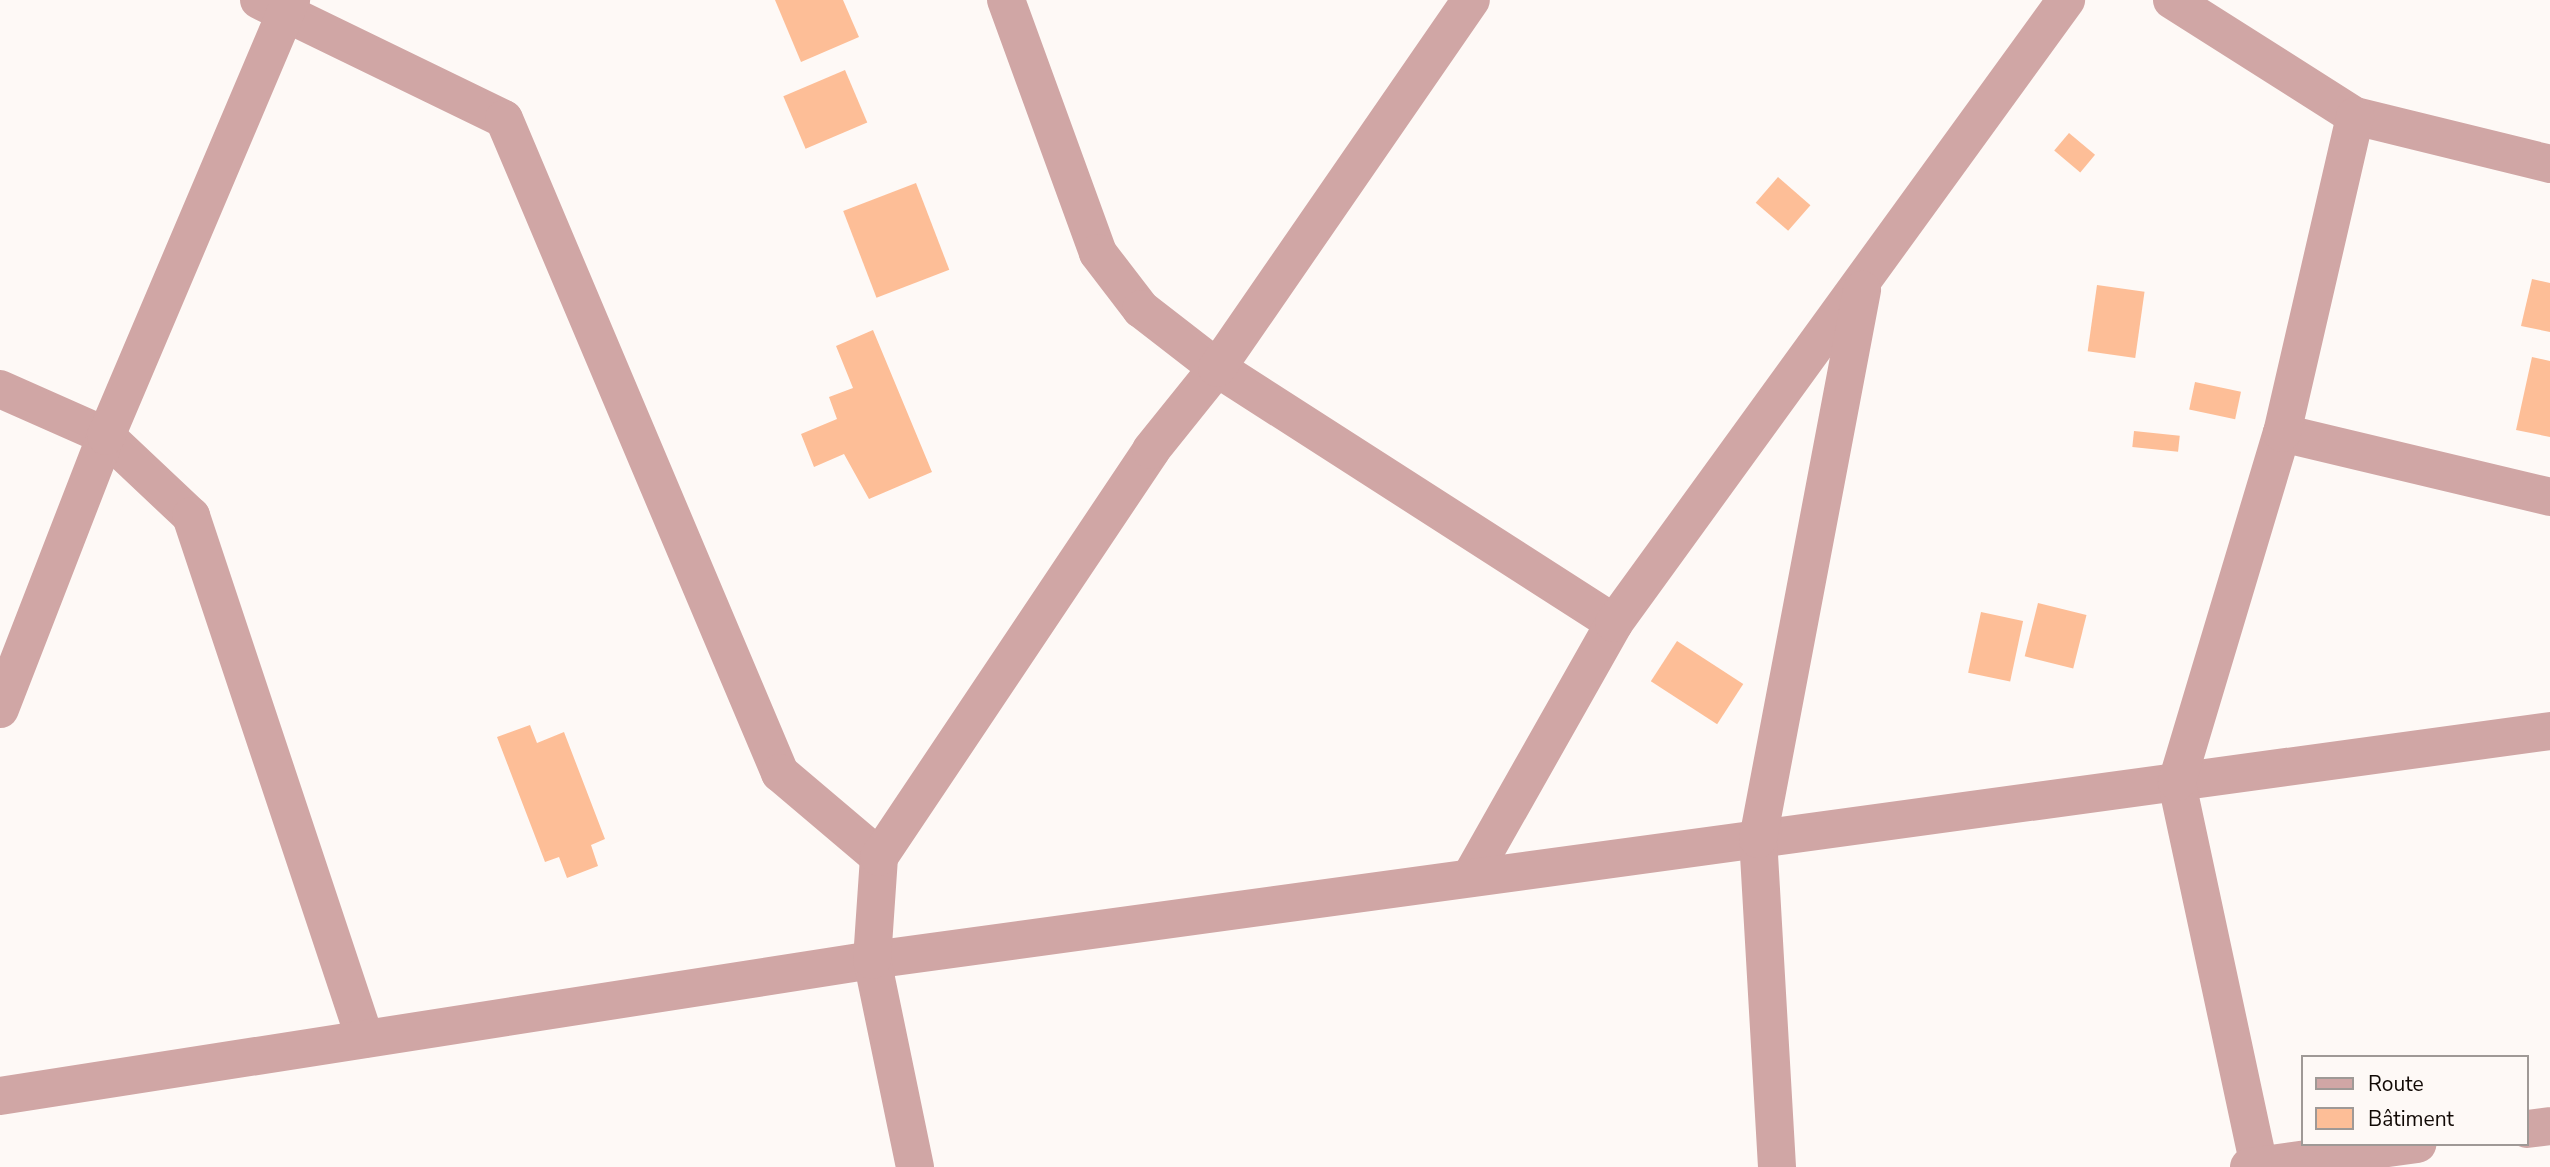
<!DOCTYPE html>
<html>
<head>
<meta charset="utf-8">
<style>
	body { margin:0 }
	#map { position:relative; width:2550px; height:1167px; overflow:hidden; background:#fef9f6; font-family:"Nunito Sans",sans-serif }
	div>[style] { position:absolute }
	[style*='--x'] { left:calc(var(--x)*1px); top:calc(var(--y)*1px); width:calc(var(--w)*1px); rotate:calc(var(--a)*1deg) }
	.building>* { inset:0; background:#fdbe97; transform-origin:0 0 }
	.minor>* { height:38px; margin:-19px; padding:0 19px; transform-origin:19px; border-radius:19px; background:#d0a6a5 }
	span { translate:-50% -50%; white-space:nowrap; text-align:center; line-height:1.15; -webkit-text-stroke:6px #fef9f6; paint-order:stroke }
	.legend { position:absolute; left:2301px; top:1055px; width:228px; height:91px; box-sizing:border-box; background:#fef9f6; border:2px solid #9f9996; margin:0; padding:9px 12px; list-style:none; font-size:21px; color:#110905 }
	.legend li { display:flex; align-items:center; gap:14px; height:35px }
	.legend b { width:35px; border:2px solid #9f9996 }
</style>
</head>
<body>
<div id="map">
	<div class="building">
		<i style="clip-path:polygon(775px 0,843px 0,859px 37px,801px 62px)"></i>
		<i style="left:845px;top:70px;width:57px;height:67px;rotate:67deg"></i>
		<i style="left:2069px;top:133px;width:34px;height:23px;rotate:40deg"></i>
		<i style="left:1778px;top:177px;width:43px;height:34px;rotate:41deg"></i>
		<i style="left:916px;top:183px;width:93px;height:78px;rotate:69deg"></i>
		<i style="clip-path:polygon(2532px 279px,2550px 283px,2550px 332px,2521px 326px)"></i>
		<i style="left:2097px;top:285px;width:48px;height:67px;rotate:8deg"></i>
		<i style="clip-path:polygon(873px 330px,932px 472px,869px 499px,844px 454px,814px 467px,801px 434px,837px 419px,829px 397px,853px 388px,836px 346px)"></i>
		<i style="clip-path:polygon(2532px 357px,2550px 361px,2550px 437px,2516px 430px)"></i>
		<i style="left:2195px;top:382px;width:47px;height:28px;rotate:12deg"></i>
		<i style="left:2134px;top:431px;width:46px;height:16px;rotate:6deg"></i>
		<i style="left:2038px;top:603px;width:50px;height:55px;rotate:14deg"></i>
		<i style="left:1981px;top:612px;width:43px;height:62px;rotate:12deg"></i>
		<i style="left:1677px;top:641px;width:79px;height:48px;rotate:33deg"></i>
		<i style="clip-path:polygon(530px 725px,537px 743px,564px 732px,605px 839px,591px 845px,598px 866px,567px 878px,559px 857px,545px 862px,497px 737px)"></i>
	</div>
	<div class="minor">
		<i style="--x:259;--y:0;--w:272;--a:25.9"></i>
		<i style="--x:504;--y:119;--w:710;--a:67.12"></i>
		<i style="--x:780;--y:773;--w:130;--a:40.3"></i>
		<i style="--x:1006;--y:0;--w:269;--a:70"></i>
		<i style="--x:1098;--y:253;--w:71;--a:52.5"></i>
		<i style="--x:1141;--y:309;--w:96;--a:37.8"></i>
		<i style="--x:1217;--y:368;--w:472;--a:32.7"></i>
		<i style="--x:2172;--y:0;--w:217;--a:32.4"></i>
		<i style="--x:2355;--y:116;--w:201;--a:13.8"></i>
		<i style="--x:0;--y:389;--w:116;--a:23.9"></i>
		<i style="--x:106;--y:436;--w:117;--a:43.3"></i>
		<i style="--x:191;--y:516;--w:551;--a:71.6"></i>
		<i style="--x:2282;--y:433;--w:276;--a:13.4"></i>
		<i style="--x:0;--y:709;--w:293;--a:-68.8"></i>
		<i style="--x:106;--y:436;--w:474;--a:-67"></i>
		<i style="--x:1470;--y:878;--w:293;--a:-60.5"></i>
		<i style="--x:1614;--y:623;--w:770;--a:-54.04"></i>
		<i style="--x:0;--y:1096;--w:883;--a:-8.86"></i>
		<i style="--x:872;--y:960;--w:1694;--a:-7.77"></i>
		<i style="--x:2527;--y:1129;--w:23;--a:-7"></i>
		<i style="--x:2259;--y:1166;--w:393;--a:-102.1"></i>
		<i style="--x:2177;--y:782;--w:364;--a:-73.3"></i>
		<i style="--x:2282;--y:433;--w:325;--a:-77"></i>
		<i style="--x:915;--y:1167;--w:211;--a:-101.7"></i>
		<i style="--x:872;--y:960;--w:103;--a:-86.1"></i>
		<i style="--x:879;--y:857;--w:490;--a:-56.2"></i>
		<i style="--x:1151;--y:450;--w:105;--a:-51.2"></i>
		<i style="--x:1217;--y:368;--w:447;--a:-55.4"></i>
		<i style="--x:1777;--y:1167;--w:329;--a:-93.3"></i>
		<i style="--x:1758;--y:839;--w:559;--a:-79.27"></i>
		<i style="--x:2249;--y:1167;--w:170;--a:-7.8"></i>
	</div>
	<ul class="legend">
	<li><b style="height:9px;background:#d0a6a5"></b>Route</li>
	<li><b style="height:19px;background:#fdbe97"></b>Bâtiment</li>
	</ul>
</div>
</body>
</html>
